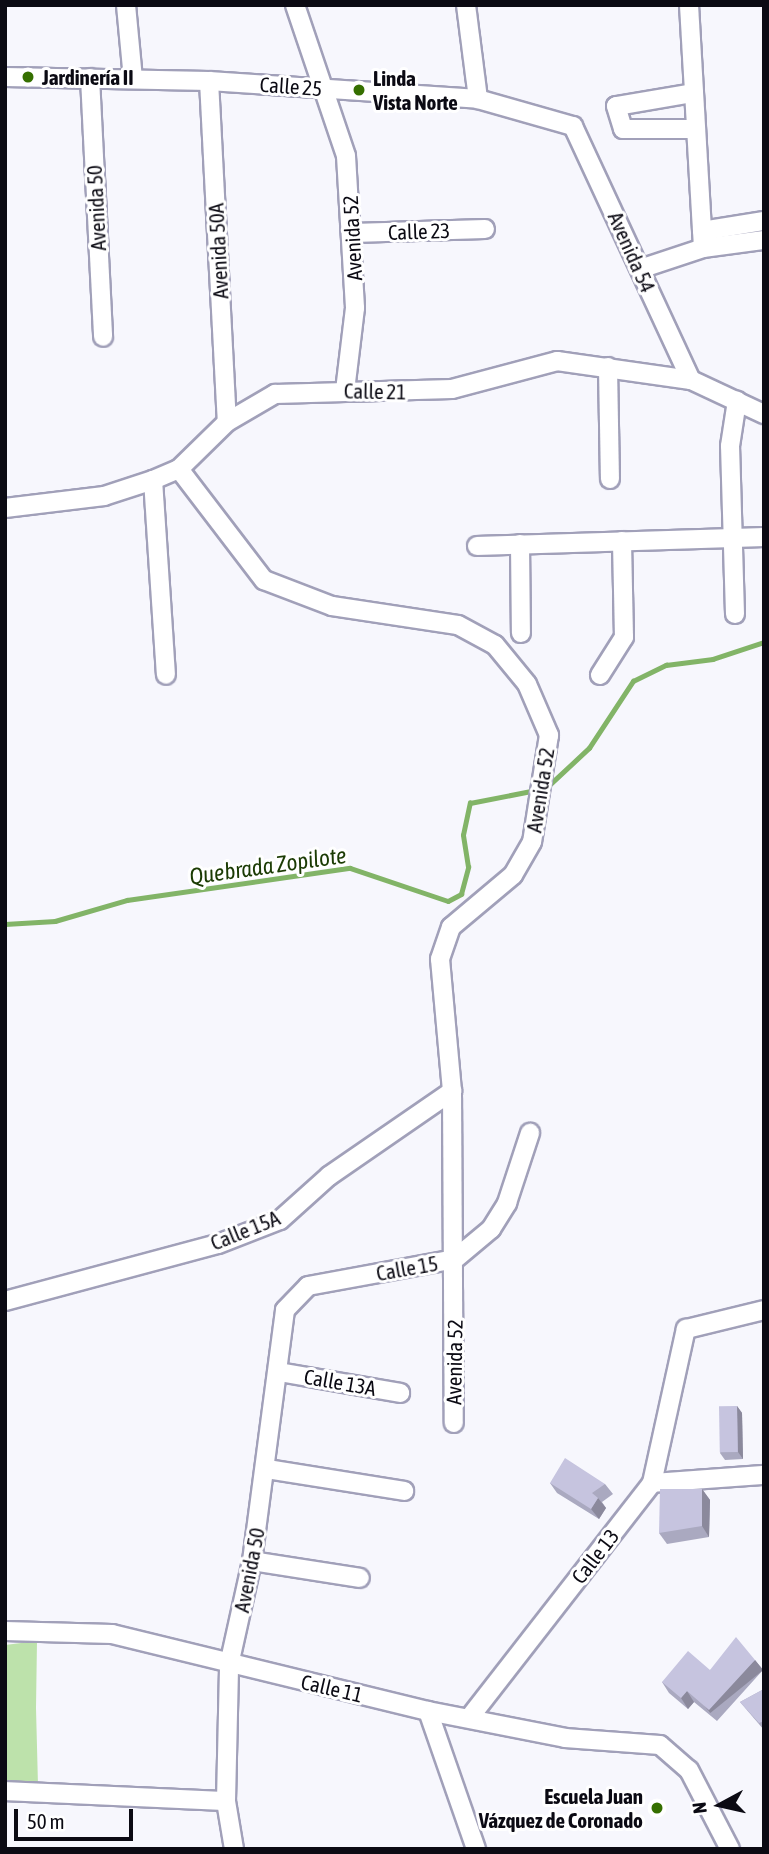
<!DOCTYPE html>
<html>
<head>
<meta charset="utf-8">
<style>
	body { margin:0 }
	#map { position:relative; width:769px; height:1854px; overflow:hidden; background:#f7f7fd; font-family:"Asap Condensed",sans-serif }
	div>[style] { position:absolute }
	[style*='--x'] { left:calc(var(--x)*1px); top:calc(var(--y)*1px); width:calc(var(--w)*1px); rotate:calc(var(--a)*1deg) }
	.green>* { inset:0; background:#bde2ab }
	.stream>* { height:4.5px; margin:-2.25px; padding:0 2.25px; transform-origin:2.25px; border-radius:2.25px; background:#82b467 }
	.roads { filter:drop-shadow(2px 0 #a1a0b9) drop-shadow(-2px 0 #a1a0b9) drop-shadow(0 2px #a1a0b9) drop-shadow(0 -2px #a1a0b9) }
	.minor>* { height:18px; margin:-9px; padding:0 9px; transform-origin:9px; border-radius:9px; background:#fff }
	.wall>* { inset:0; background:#aaa9c0 }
	.shaded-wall>* { inset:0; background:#8b899c; transform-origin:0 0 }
	.building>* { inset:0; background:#c6c4df; transform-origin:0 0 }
	.dots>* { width:19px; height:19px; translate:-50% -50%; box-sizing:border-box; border:4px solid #fff; border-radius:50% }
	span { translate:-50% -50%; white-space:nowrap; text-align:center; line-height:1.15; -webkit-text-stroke:6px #fff; paint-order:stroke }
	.poi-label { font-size:21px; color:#0b0a13; font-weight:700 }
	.left { translate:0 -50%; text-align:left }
	.right { translate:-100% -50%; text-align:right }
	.street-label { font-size:21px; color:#0b0a13 }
	.water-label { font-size:23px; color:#1b3b04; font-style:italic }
	.frame { position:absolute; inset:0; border:7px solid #0b0a13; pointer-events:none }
	.north { position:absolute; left:685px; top:1770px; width:70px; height:70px; -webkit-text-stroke:5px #fff; paint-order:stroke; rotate:262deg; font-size:19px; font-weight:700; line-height:28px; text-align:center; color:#0b0a13 }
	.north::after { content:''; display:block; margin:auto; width:24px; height:32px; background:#0b0a13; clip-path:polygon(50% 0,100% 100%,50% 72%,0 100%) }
	.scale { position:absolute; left:14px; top:1809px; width:119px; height:32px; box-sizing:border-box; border:4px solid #0b0a13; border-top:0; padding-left:9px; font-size:21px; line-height:24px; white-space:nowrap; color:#0b0a13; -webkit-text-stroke:5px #fff; paint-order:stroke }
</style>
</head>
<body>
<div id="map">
	<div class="green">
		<i style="clip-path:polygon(37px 1641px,36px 1708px,38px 1785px,5px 1781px,5px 1645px)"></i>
	</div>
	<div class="stream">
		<i style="--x:545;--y:789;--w:60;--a:-43"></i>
		<i style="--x:589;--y:748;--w:80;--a:-56.7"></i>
		<i style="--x:633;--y:681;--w:37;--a:-26"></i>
		<i style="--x:666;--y:665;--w:47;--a:-7.3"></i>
		<i style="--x:713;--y:659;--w:54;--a:-18.4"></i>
		<i style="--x:5;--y:924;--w:50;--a:-3.4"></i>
		<i style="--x:55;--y:921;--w:75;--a:-16.3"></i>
		<i style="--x:127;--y:900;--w:225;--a:-8.2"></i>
		<i style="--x:350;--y:868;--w:103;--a:18.6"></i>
		<i style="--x:448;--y:901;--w:15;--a:-28"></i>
		<i style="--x:461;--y:894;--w:28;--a:-75"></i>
		<i style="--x:468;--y:867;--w:32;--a:-99"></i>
		<i style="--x:463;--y:835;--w:33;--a:-78"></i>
		<i style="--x:470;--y:803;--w:67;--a:-11.1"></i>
	</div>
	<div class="roads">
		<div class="minor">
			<i style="--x:126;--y:5;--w:74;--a:84.6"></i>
			<i style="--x:295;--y:5;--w:159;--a:71.3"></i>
			<i style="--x:346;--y:156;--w:152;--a:86.6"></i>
			<i style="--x:355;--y:308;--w:84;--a:96.9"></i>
			<i style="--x:466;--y:5;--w:95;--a:82.7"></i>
			<i style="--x:689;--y:5;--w:243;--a:86.7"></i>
			<i style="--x:5;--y:77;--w:204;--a:1.1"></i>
			<i style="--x:209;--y:81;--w:270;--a:3.8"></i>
			<i style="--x:478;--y:99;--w:99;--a:15.9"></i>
			<i style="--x:573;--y:126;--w:280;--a:65.1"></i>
			<i style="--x:90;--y:78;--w:259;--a:87.1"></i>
			<i style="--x:209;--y:81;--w:341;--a:87"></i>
			<i style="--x:693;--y:93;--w:78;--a:170.4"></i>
			<i style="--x:616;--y:106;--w:24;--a:73"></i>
			<i style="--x:623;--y:129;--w:72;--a:0"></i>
			<i style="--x:702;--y:231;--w:63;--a:-9.2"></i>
			<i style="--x:353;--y:233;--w:132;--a:-1.7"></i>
			<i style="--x:640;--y:269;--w:66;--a:-18.4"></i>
			<i style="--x:703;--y:248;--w:62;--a:-7.5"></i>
			<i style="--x:608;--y:367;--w:112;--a:89"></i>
			<i style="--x:179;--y:469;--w:140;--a:52.6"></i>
			<i style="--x:264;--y:580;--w:73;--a:20.9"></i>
			<i style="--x:332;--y:606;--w:127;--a:8.6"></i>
			<i style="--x:458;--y:625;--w:42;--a:28.4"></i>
			<i style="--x:495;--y:645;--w:50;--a:50.6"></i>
			<i style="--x:527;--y:684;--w:56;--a:66.7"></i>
			<i style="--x:549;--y:735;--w:108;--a:99"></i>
			<i style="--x:532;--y:842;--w:38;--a:120"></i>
			<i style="--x:513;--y:875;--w:81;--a:140"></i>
			<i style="--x:451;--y:927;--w:34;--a:109"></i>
			<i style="--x:440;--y:959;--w:133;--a:84.8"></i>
			<i style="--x:452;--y:1091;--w:332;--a:89.7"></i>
			<i style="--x:153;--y:480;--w:195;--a:86.2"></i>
			<i style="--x:5;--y:508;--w:100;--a:-6.9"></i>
			<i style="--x:104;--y:496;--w:52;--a:-18.1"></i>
			<i style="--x:153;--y:480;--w:28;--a:-23"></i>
			<i style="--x:179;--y:469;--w:67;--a:-44.4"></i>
			<i style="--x:227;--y:422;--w:56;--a:-30.3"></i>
			<i style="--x:275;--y:394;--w:177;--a:-1.6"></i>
			<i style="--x:452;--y:389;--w:109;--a:-14.9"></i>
			<i style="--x:557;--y:361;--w:135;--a:8.1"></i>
			<i style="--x:691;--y:380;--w:81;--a:25"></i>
			<i style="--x:520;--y:544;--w:89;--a:89.4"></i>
			<i style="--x:477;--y:546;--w:287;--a:-1.8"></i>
			<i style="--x:735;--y:614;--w:168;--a:-91.7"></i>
			<i style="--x:730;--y:446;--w:46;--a:-81.2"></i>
			<i style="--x:600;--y:675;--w:45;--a:-57.7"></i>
			<i style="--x:624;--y:637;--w:96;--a:-91.2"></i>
			<i style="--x:5;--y:1301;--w:220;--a:-15"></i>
			<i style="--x:218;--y:1244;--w:66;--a:-21.2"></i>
			<i style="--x:280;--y:1220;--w:66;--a:-41.9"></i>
			<i style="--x:329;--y:1176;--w:150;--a:-34.6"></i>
			<i style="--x:279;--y:1372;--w:123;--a:9.8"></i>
			<i style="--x:267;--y:1469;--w:139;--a:9.1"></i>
			<i style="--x:652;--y:1483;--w:158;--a:-77.6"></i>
			<i style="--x:686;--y:1329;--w:80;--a:-13.7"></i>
			<i style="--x:252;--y:1561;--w:109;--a:8.9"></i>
			<i style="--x:5;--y:1631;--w:107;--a:1.6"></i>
			<i style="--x:112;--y:1634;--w:325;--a:13.7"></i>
			<i style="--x:428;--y:1711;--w:140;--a:11.1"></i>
			<i style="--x:565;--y:1738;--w:95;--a:4.2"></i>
			<i style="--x:660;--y:1745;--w:38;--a:41"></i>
			<i style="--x:689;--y:1770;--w:89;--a:62.6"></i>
			<i style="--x:428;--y:1711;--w:146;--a:70.8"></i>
			<i style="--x:470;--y:1717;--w:296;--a:-52.1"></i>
			<i style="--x:652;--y:1483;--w:112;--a:-4.1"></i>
			<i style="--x:5;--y:1791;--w:221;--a:2.6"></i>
			<i style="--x:234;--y:1849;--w:49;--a:-99.5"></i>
			<i style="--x:226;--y:1801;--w:136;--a:-88.7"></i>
			<i style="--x:229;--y:1665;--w:107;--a:-77.5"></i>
			<i style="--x:252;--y:1561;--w:253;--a:-82.5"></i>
			<i style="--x:285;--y:1310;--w:33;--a:-46"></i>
			<i style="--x:308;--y:1286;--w:149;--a:-10.4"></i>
			<i style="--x:455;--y:1259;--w:47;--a:-39.8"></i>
			<i style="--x:491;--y:1229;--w:31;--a:-58"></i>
			<i style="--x:507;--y:1203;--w:74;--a:-71.8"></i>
		</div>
	</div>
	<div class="wall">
		<i style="clip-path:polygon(737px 1406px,742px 1413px,743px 1459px,725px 1460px,720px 1453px)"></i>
		<i style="clip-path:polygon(550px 1483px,605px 1484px,613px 1494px,602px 1502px,606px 1508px,599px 1519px,557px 1493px)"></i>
		<i style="clip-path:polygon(702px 1489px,710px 1500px,709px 1537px,667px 1544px,659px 1533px)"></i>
		<i style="clip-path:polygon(755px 1660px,763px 1670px,717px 1721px,694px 1702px,688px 1709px,669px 1693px,662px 1682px,710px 1670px)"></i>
		<i style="clip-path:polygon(764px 1689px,764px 1730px,740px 1702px)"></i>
	</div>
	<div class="shaded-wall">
		<i style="clip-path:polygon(737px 1406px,742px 1413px,743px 1459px,738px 1452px)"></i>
		<i style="clip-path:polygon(702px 1489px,710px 1500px,709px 1537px,702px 1526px)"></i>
		<i style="clip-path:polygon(598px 1498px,606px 1508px,599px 1519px,591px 1509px)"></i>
		<i style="left:755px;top:1660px;width:13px;height:68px;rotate:51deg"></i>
		<i style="clip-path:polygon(687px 1691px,694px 1702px,688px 1709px,681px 1698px)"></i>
	</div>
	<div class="building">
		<i style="left:737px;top:1406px;width:46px;height:18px;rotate:89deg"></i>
		<i style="clip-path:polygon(565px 1458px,605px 1484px,592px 1493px,598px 1498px,591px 1509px,550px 1483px)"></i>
		<i style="clip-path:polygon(660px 1489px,702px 1489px,702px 1526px,659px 1533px)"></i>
		<i style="clip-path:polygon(736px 1637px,755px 1660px,709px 1710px,687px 1691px,681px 1698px,662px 1682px,688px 1651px,710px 1670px)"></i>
		<i style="clip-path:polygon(764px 1689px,764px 1721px,759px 1723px,740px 1702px)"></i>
	</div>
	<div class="dots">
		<i style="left:28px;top:77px;background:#356f00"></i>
		<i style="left:359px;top:90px;background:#356f00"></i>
		<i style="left:657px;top:1808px;background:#356f00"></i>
	</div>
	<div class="poi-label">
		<span class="left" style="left:42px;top:77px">Jardinería II</span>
		<span class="left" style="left:373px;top:90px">Linda<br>Vista Norte</span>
		<span class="right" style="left:643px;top:1808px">Escuela Juan<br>Vázquez de Coronado</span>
	</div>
	<div class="street-label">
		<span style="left:291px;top:86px;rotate:4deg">Calle 25</span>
		<span style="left:96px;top:208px;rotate:-93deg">Avenida 50</span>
		<span style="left:419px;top:231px;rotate:-2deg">Calle 23</span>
		<span style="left:352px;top:238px;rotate:-93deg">Avenida 52</span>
		<span style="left:218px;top:251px;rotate:-93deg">Avenida 50A</span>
		<span style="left:632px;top:252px;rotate:66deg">Avenida 54</span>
		<span style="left:375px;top:391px;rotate:1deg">Calle 21</span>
		<span style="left:540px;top:790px;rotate:-81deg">Avenida 52</span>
		<span style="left:245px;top:1230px;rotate:-22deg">Calle 15A</span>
		<span style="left:407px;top:1268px;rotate:-10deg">Calle 15</span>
		<span style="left:454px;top:1362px;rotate:-89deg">Avenida 52</span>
		<span style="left:340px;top:1382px;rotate:10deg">Calle 13A</span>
		<span style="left:595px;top:1556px;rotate:-52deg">Calle 13</span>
		<span style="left:249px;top:1570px;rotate:-79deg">Avenida 50</span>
		<span style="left:332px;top:1688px;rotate:13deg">Calle 11</span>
	</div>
	<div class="water-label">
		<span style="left:268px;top:866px;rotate:-8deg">Quebrada Zopilote</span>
	</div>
	<div class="frame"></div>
	<div class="north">N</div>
	<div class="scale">50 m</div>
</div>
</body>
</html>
